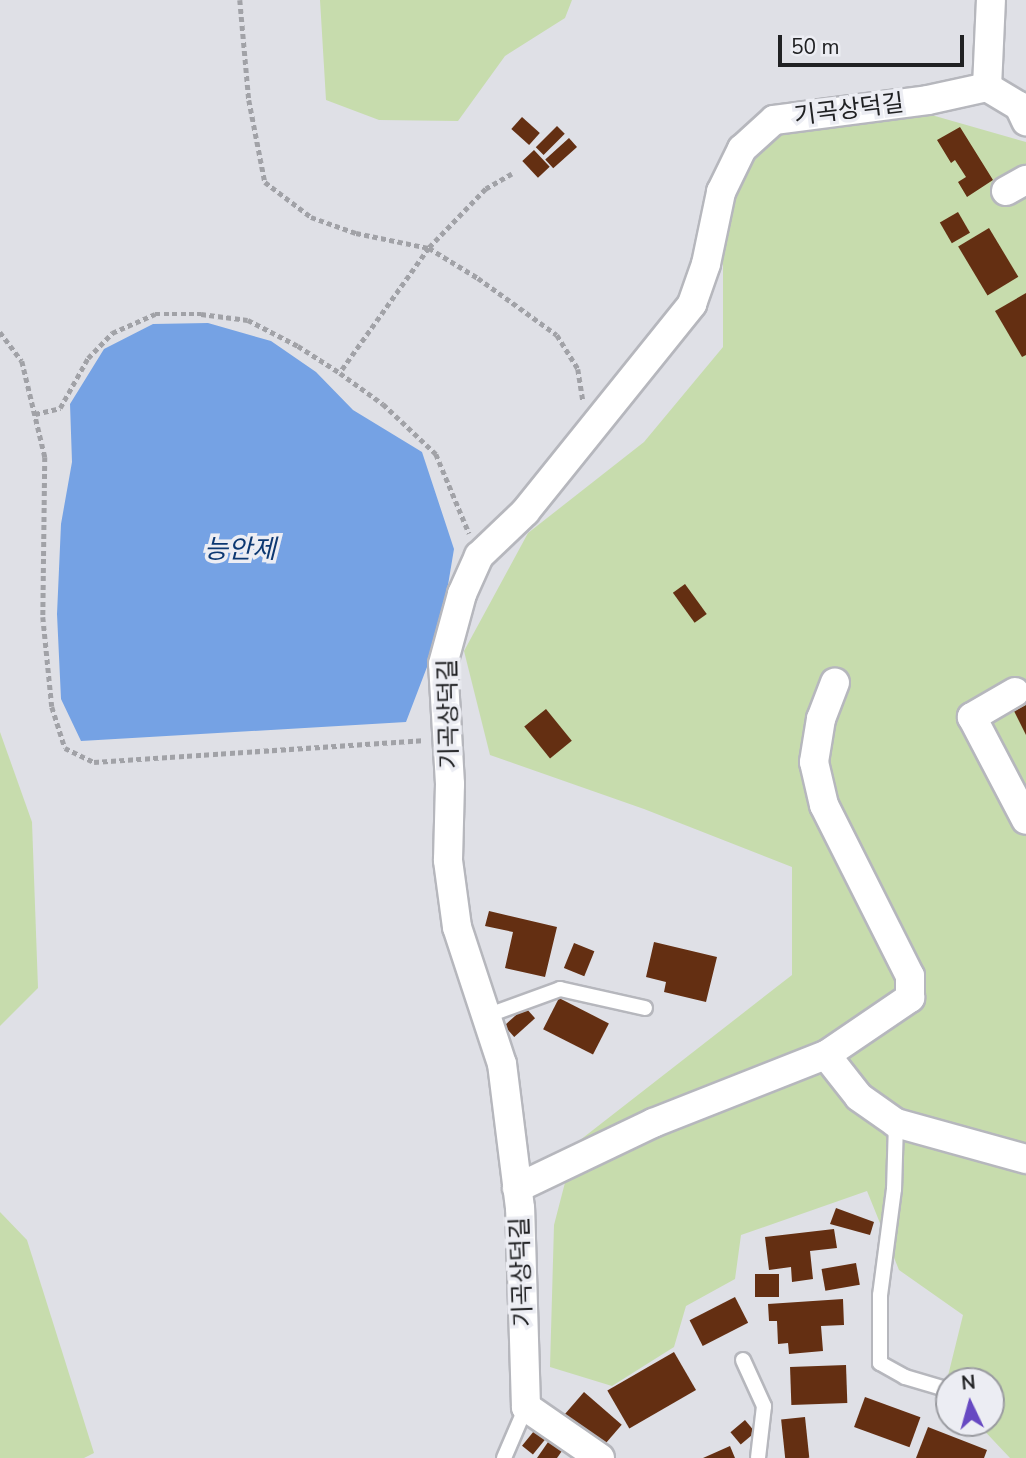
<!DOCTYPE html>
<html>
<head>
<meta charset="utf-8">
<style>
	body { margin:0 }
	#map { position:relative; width:1026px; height:1458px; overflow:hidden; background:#dfe0e6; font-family:"Nunito Sans","Noto Sans KR",sans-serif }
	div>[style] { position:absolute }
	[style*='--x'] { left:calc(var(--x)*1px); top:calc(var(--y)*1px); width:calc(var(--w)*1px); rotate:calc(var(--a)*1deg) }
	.green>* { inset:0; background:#c7dcad }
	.water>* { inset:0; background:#75a2e4 }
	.building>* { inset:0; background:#642f12; transform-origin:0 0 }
	.path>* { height:4.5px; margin-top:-2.25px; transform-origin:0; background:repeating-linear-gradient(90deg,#a1a2a7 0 5px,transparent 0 8.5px) }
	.roads { filter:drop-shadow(2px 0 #b6b7bd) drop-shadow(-2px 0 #b6b7bd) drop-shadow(0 2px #b6b7bd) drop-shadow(0 -2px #b6b7bd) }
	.lane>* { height:14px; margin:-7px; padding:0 7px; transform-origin:7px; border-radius:7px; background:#fff }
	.street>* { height:28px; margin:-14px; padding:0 14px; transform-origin:14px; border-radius:14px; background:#fff }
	span { translate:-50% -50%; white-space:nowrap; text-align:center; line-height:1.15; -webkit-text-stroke:7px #ecedf3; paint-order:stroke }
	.street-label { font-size:24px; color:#202123 }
	.water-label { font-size:26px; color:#0c3872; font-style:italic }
	.north { position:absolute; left:935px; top:1367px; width:70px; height:70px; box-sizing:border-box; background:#ecedf3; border:2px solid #9a9ba0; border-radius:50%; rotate:355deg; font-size:19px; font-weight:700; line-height:28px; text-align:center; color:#202123 }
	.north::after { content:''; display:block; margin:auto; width:24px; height:32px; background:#6749c2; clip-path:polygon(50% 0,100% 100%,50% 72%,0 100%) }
	.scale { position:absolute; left:778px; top:35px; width:186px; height:32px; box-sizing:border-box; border:4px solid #202123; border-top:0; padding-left:9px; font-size:21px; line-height:24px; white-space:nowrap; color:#202123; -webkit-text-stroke:5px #ecedf3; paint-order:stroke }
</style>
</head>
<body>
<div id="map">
	<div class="green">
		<i style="clip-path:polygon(320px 0,572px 0,565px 18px,505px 56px,458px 121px,379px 120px,326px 100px)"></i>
		<i style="clip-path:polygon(914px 110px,1026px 142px,1026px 1458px,1010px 1458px,977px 1423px,991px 1423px,991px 1381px,949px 1381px,949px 1393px,945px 1388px,963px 1315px,899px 1270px,867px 1191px,741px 1235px,735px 1279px,686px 1306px,674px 1347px,612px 1386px,550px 1367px,554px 1225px,575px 1144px,792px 975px,792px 867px,644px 809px,490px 755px,464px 651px,528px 533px,644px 442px,723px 347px,723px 204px,778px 127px)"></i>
		<i style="clip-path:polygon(0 732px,32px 822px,38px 988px,0 1026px)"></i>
		<i style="clip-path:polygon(0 1212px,27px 1240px,94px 1453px,84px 1458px,0 1458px)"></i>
	</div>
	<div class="water">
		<i style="clip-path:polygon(208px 323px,271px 341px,316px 372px,353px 410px,422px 452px,454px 549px,440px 633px,406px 722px,81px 741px,61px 699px,57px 614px,61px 524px,72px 462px,70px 404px,104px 349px,153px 324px)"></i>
	</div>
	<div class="building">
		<i style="left:522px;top:117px;width:24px;height:16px;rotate:42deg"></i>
		<i style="left:557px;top:126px;width:11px;height:30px;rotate:45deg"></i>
		<i style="clip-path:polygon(960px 127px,993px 180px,967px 197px,958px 182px,966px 177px,955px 160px,951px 163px,937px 140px)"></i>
		<i style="left:569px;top:138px;width:12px;height:32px;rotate:48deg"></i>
		<i style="left:534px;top:150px;width:23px;height:16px;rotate:47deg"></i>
		<i style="left:958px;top:212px;width:24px;height:21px;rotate:60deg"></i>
		<i style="left:989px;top:228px;width:57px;height:36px;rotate:59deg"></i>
		<i style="clip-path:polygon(1026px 293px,1026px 355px,1022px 357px,995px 311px)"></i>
		<i style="left:685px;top:584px;width:37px;height:15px;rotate:54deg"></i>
		<i style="clip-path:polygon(1026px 705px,1026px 735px,1014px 711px)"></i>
		<i style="left:546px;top:709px;width:41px;height:28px;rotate:51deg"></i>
		<i style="clip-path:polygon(489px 911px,557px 927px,545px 977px,505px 968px,513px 932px,485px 926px)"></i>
		<i style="clip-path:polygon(654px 942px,717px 957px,706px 1002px,664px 992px,666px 982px,646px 977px)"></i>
		<i style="left:574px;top:943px;width:22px;height:27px;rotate:22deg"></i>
		<i style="left:559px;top:998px;width:56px;height:35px;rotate:27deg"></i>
		<i style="left:525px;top:1007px;width:15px;height:28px;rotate:48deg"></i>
		<i style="clip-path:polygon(836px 1208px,874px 1222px,870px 1235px,830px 1224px)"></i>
		<i style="clip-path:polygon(834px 1229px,837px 1248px,810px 1251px,813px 1279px,792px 1282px,791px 1267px,769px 1270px,765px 1237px)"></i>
		<i style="left:856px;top:1263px;width:22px;height:35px;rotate:80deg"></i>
		<i style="left:779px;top:1274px;width:23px;height:24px;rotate:90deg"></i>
		<i style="left:735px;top:1297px;width:29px;height:51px;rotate:63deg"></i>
		<i style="clip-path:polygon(843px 1299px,844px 1325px,821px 1326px,823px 1351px,789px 1354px,788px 1343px,778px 1344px,777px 1321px,769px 1321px,768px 1304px)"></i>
		<i style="left:674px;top:1352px;width:44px;height:77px;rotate:60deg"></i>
		<i style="left:846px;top:1365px;width:38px;height:56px;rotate:88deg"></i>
		<i style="left:584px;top:1392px;width:50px;height:29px;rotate:41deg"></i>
		<i style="left:865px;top:1397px;width:59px;height:32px;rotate:20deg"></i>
		<i style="left:805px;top:1417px;width:41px;height:24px;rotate:84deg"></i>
		<i style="left:745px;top:1420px;width:16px;height:19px;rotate:50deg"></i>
		<i style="clip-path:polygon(928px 1427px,987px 1450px,984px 1458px,916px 1458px)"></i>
		<i style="left:534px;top:1431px;width:14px;height:19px;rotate:39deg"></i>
		<i style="clip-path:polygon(555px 1432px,569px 1441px,557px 1458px,537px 1458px)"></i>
		<i style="clip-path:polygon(730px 1446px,735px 1458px,703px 1458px)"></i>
	</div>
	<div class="path">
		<i style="--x:240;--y:0;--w:100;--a:84.9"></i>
		<i style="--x:249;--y:100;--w:84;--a:79"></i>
		<i style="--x:265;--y:182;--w:58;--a:37.3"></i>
		<i style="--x:311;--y:217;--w:48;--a:19.6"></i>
		<i style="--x:356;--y:233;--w:75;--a:11.6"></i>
		<i style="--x:429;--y:248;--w:153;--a:125.5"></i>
		<i style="--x:512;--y:174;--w:30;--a:150"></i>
		<i style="--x:486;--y:189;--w:82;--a:134"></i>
		<i style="--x:429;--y:248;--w:57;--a:31.5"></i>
		<i style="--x:478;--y:278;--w:97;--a:35.8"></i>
		<i style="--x:557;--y:335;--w:40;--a:58"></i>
		<i style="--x:578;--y:369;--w:31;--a:81"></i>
		<i style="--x:0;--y:332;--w:36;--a:53"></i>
		<i style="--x:22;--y:361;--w:99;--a:76.5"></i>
		<i style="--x:45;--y:457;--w:160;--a:90.7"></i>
		<i style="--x:43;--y:617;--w:90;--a:84.3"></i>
		<i style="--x:52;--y:707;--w:43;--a:72.4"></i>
		<i style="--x:65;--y:748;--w:32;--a:26"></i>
		<i style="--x:94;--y:762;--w:329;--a:-3.8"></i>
		<i style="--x:35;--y:414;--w:26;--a:-13"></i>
		<i style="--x:60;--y:408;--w:57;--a:-60.8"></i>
		<i style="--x:88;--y:358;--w:35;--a:-46"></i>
		<i style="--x:112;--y:333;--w:47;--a:-23.8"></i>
		<i style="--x:155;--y:314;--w:46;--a:0"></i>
		<i style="--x:201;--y:314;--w:47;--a:7.3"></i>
		<i style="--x:248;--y:320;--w:56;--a:27.5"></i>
		<i style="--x:298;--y:346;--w:50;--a:32.7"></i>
		<i style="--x:340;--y:373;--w:53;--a:35.8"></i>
		<i style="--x:383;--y:404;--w:73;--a:43.3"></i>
		<i style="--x:436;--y:454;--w:86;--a:67.3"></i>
	</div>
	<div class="roads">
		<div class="lane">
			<i style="--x:486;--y:1016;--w:79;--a:-20"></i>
			<i style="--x:560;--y:989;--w:87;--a:12.6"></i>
			<i style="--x:896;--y:1123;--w:66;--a:91.7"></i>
			<i style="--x:894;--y:1189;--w:107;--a:97.5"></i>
			<i style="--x:880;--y:1295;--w:68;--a:90"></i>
			<i style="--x:880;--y:1363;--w:29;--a:29"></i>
			<i style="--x:905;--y:1377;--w:46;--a:16.5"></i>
			<i style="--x:743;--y:1360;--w:51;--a:65.5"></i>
			<i style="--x:764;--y:1406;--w:52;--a:96.6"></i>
			<i style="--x:504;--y:1458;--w:56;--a:-66.7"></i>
		</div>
		<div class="street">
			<i style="--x:987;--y:87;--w:87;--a:-87.4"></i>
			<i style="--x:987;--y:87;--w:37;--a:31"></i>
			<i style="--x:1019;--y:106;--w:17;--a:65"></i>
			<i style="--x:1006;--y:191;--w:23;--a:-29"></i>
			<i style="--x:1015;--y:692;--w:50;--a:149.8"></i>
			<i style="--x:972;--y:717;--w:116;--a:62.3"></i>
			<i style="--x:826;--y:1055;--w:102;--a:-34.2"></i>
			<i style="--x:910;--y:998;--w:22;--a:-90"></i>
			<i style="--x:910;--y:976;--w:191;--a:-116.7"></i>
			<i style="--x:824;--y:805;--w:44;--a:-103.1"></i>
			<i style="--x:814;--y:762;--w:44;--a:-80.8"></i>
			<i style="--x:821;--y:719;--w:39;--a:-69"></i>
			<i style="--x:517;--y:1188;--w:151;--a:-25.5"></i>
			<i style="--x:653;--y:1123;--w:186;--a:-21.5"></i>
			<i style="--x:826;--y:1055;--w:53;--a:51.8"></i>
			<i style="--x:859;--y:1097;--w:45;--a:35.1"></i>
			<i style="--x:896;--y:1123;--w:135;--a:15.5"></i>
			<i style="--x:600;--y:1458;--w:90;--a:-145.4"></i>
			<i style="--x:526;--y:1407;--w:199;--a:-91.7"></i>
			<i style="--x:520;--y:1208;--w:145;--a:-97.1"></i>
			<i style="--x:502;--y:1064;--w:144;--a:-108.2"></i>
			<i style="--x:457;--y:927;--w:68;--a:-97.7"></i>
			<i style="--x:448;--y:860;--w:76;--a:-88.5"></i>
			<i style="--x:450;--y:784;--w:120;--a:-93.3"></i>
			<i style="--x:443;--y:664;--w:73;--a:-74.8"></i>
			<i style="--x:462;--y:594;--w:42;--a:-65.9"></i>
			<i style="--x:479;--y:556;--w:64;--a:-43.7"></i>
			<i style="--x:525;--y:512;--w:267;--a:-51.2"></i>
			<i style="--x:692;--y:304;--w:42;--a:-70.7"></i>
			<i style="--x:706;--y:264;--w:74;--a:-78.2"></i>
			<i style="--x:721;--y:192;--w:48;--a:-64"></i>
			<i style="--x:742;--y:149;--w:43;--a:-42.2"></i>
			<i style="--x:774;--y:120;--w:155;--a:-7.4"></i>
			<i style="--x:928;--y:100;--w:60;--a:-12.4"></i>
		</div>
	</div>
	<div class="street-label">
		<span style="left:849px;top:110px;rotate:-7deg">기곡상덕길</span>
		<span style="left:449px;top:714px;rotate:-91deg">기곡상덕길</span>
		<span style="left:522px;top:1272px;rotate:-92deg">기곡상덕길</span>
	</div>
	<div class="water-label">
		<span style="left:240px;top:550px">능안제</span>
	</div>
	<div class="north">N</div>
	<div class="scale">50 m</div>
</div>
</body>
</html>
